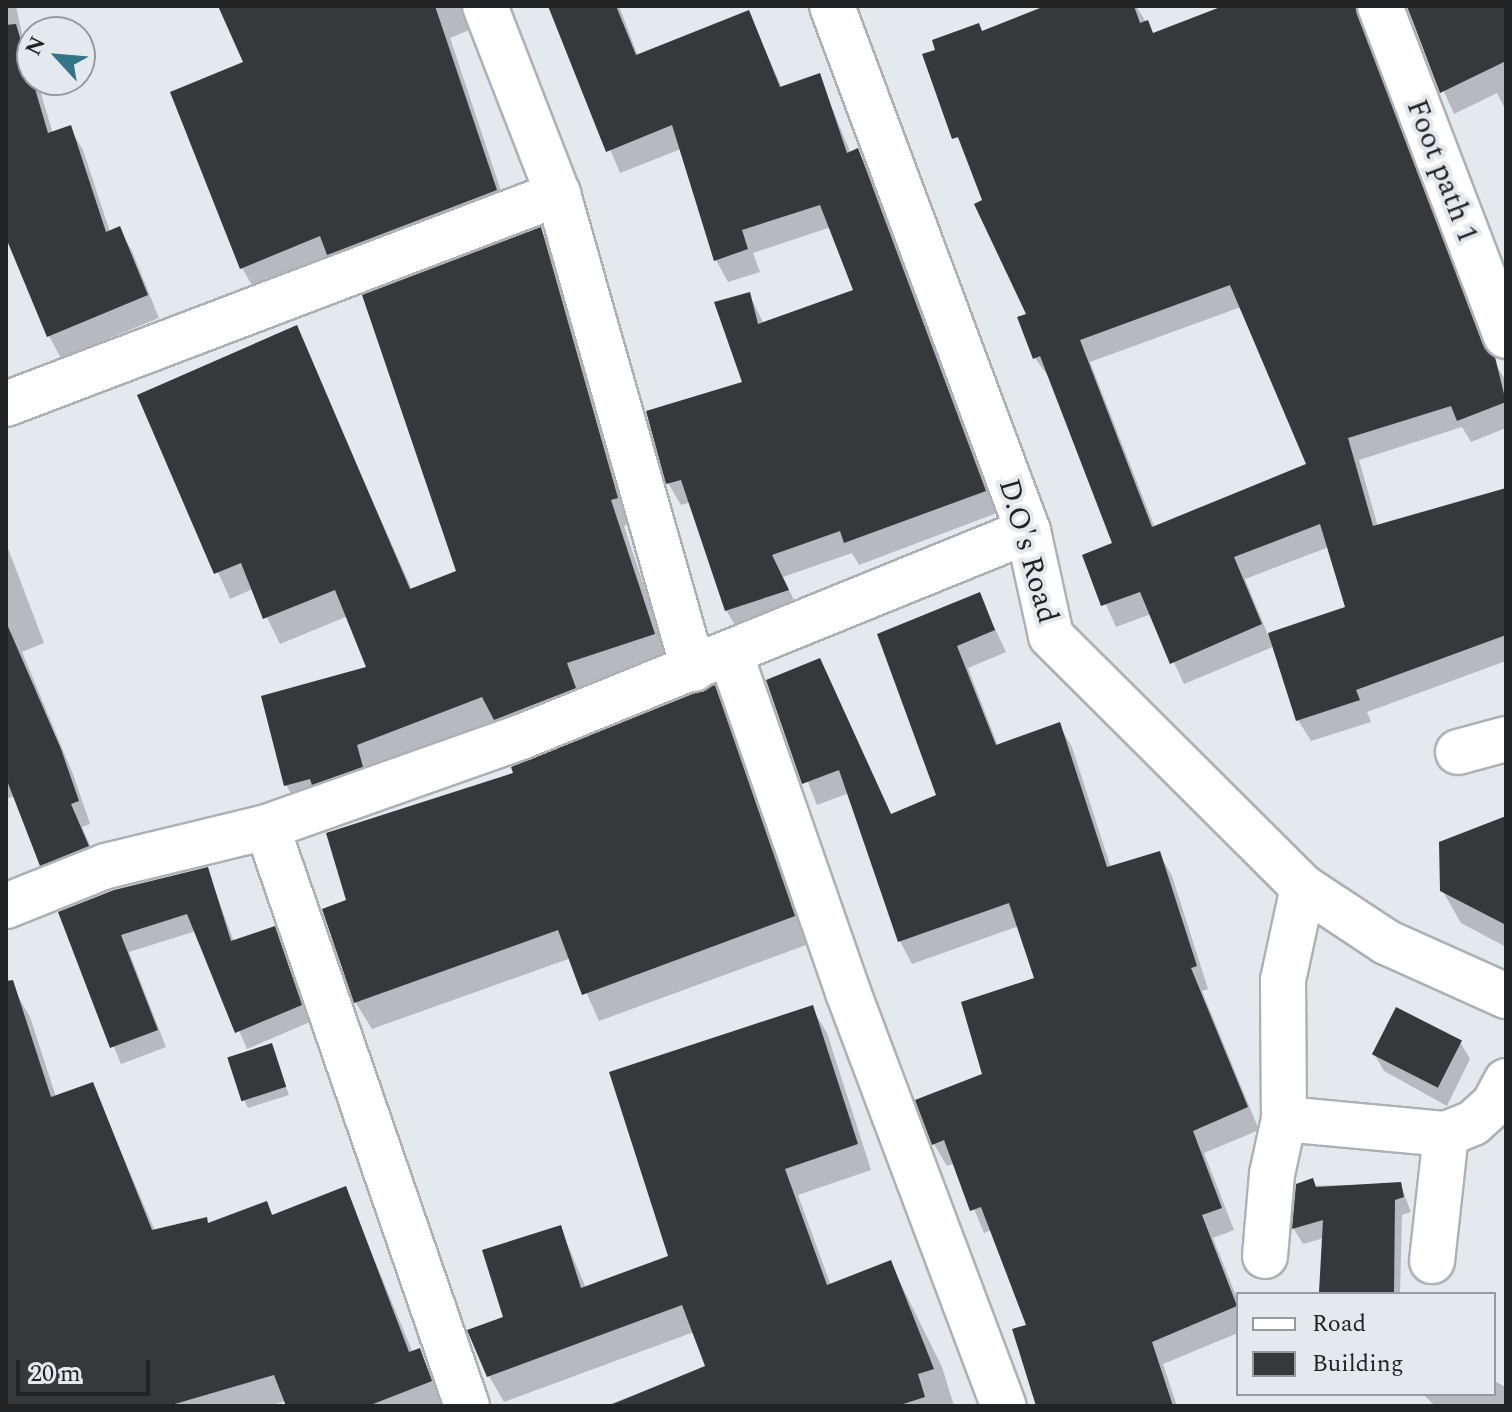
<!DOCTYPE html>
<html>
<head>
<meta charset="utf-8">
<style>
	body { margin:0 }
	#map { position:relative; width:1512px; height:1412px; overflow:hidden; background:#e4e9ee; font-family:Spectral,serif }
	div>[style] { position:absolute }
	[style*='--x'] { left:calc(var(--x)*1px); top:calc(var(--y)*1px); width:calc(var(--w)*1px); rotate:calc(var(--a)*1deg) }
	.shadow>* { inset:0; background:#0003 }
	.building>* { inset:0; background:#35393c; transform-origin:0 0 }
	.roads { filter:drop-shadow(2px 0 #adb1b6) drop-shadow(-2px 0 #adb1b6) drop-shadow(0 2px #adb1b6) drop-shadow(0 -2px #adb1b6) }
	.minor>* { height:44px; margin:-22px; padding:0 22px; transform-origin:22px; border-radius:22px; background:#fff }
	span { translate:-50% -50%; white-space:nowrap; text-align:center; line-height:1.15; -webkit-text-stroke:8px #e4e9ee; paint-order:stroke }
	.street-label { font-size:30px; color:#212325 }
	.frame { position:absolute; inset:0; border:8px solid #212325; pointer-events:none }
	.legend { position:absolute; left:1236px; top:1292px; width:260px; height:104px; box-sizing:border-box; background:#e4e9ee; border:2px solid #969a9e; margin:0; padding:10px 14px; list-style:none; font-size:24px; color:#212325 }
	.legend li { display:flex; align-items:center; gap:16px; height:40px }
	.legend b { width:40px; border:2px solid #969a9e }
	.north { position:absolute; left:16px; top:16px; width:80px; height:80px; box-sizing:border-box; background:#e4e9ee; border:2px solid #969a9e; border-radius:50%; rotate:296deg; font-size:22px; font-weight:700; line-height:32px; text-align:center; color:#212325 }
	.north::after { content:''; display:block; margin:auto; width:28px; height:36px; background:#337487; clip-path:polygon(50% 0,100% 100%,50% 72%,0 100%) }
	.scale { position:absolute; left:16px; top:1360px; width:134px; height:36px; box-sizing:border-box; border:4px solid #212325; border-top:0; padding-left:10px; font-size:24px; line-height:28px; white-space:nowrap; color:#212325; -webkit-text-stroke:6px #e4e9ee; paint-order:stroke }
</style>
</head>
<body>
<div id="map">
	<div class="shadow">
		<i style="clip-path:polygon(6px 6px,16px 6px,32px 80px,37px 80px,53px 134px,70px 128px,83px 150px,110px 232px,119px 229px,132px 251px,159px 318px,61px 358px,49px 336px,6px 211px)"></i>
		<i style="clip-path:polygon(222px 6px,522px 6px,489px 7px,474px 28px,450px 38px,509px 215px,256px 292px,242px 268px,245px 63px)"></i>
		<i style="clip-path:polygon(550px 6px,619px 6px,638px 56px,748px 12px,782px 88px,819px 76px,851px 154px,858px 151px,870px 173px,997px 513px,859px 565px,852px 553px,783px 577px,800px 613px,739px 632px,726px 610px,691px 502px,681px 505px,668px 483px,745px 384px,749px 294px,764px 324px,856px 291px,831px 227px,753px 253px,760px 272px,728px 282px,716px 260px,681px 149px,620px 173px)"></i>
		<i style="clip-path:polygon(evenodd,1050px 6px,1136px 6px,1154px 35px,1228px 6px,1382px 6px,1366px 26px,1489px 354px,1506px 381px,1506px 428px,1471px 442px,1462px 427px,1359px 460px,1378px 527px,1506px 490px,1506px 661px,1367px 712px,1371px 722px,1311px 741px,1298px 720px,1275px 646px,1184px 684px,1151px 614px,1116px 627px,1084px 556px,1114px 544px,1050px 379px,1035px 358px,1029px 315px,925px 56px,1050px 6px,1241px 307px,1309px 465px,1155px 528px,1090px 362px,1241px 307px,1050px 6px,1329px 547px,1347px 608px,1268px 635px,1245px 579px,1329px 547px)"></i>
		<i style="clip-path:polygon(1398px 6px,1506px 6px,1506px 111px,1497px 93px,1454px 114px,1407px 8px)"></i>
		<i style="clip-path:polygon(541px 230px,555px 255px,631px 523px,624px 526px,668px 659px,580px 688px,589px 713px,510px 744px,497px 722px,370px 771px,301px 810px,286px 785px,368px 668px,348px 616px,280px 644px,253px 589px,230px 599px,140px 396px,296px 328px,412px 590px,458px 573px)"></i>
		<i style="clip-path:polygon(6px 543px,44px 643px,22px 652px,73px 774px,90px 824px,82px 827px,100px 869px,54px 887px,15px 796px,6px 799px)"></i>
		<i style="clip-path:polygon(979px 595px,1006px 652px,968px 668px,998px 746px,1059px 725px,1072px 747px,1111px 868px,1159px 853px,1172px 876px,1208px 989px,1202px 991px,1259px 1130px,1204px 1153px,1234px 1230px,1213px 1238px,1238px 1301px,1238px 1333px,1163px 1364px,1177px 1406px,1038px 1406px,1028px 1326px,991px 1230px,984px 1233px,955px 1163px,947px 1166px,934px 1144px,985px 1075px,1036px 979px,1019px 926px,912px 964px,900px 941px,849px 793px,817px 805px,768px 681px,819px 661px,892px 816px,939px 796px,880px 635px)"></i>
		<i style="clip-path:polygon(714px 688px,729px 715px,809px 944px,599px 1021px,571px 958px,372px 1029px,356px 1003px,324px 910px,348px 901px,515px 774px)"></i>
		<i style="clip-path:polygon(1506px 818px,1506px 947px,1461px 923px,1442px 890px)"></i>
		<i style="clip-path:polygon(207px 869px,234px 942px,274px 929px,310px 1022px,247px 1049px,196px 931px,129px 952px,166px 1047px,121px 1064px,60px 913px)"></i>
		<i style="clip-path:polygon(15px 991px,30px 1017px,56px 1097px,92px 1084px,155px 1231px,206px 1219px,209px 1225px,266px 1203px,274px 1217px,345px 1189px,413px 1353px,419px 1350px,445px 1406px,288px 1406px,286px 1401px,269px 1406px,6px 1406px,6px 994px)"></i>
		<i style="clip-path:polygon(812px 1008px,827px 1033px,871px 1170px,798px 1195px,831px 1286px,890px 1262px,942px 1367px,954px 1406px,605px 1406px,707px 1367px,694px 1332px,504px 1402px,489px 1376px,505px 1318px,560px 1227px,586px 1288px,671px 1257px)"></i>
		<i style="clip-path:polygon(1460px 1042px,1470px 1059px,1447px 1106px,1384px 1071px,1374px 1054px)"></i>
		<i style="clip-path:polygon(271px 1045px,289px 1095px,248px 1108px,244px 1100px)"></i>
		<i style="clip-path:polygon(1400px 1184px,1411px 1212px,1402px 1215px,1400px 1294px,1322px 1294px,1324px 1238px,1303px 1244px,1294px 1229px,1298px 1186px)"></i>
		<i style="clip-path:polygon(1494px 1381px,1506px 1387px,1506px 1406px,1435px 1406px,1423px 1394px,1494px 1394px)"></i>
	</div>
	<div class="building">
		<i style="clip-path:polygon(218px 6px,435px 6px,497px 190px,327px 255px,320px 236px,240px 269px,170px 92px,243px 62px)"></i>
		<i style="clip-path:polygon(548px 6px,616px 6px,636px 55px,749px 10px,780px 87px,820px 73px,847px 153px,858px 148px,986px 491px,844px 543px,840px 531px,772px 555px,789px 590px,725px 611px,681px 480px,666px 484px,646px 411px,742px 382px,714px 302px,750px 292px,758px 324px,853px 290px,820px 205px,742px 230px,748px 249px,714px 261px,672px 125px,606px 152px)"></i>
		<i style="clip-path:polygon(evenodd,1045px 6px,1134px 6px,1140px 23px,1148px 20px,1153px 33px,1223px 6px,1356px 6px,1483px 345px,1495px 357px,1506px 402px,1457px 421px,1451px 406px,1348px 438px,1373px 526px,1506px 488px,1506px 635px,1356px 690px,1360px 700px,1296px 721px,1268px 633px,1345px 607px,1320px 524px,1234px 557px,1262px 624px,1170px 664px,1140px 592px,1101px 606px,1082px 555px,1112px 543px,1040px 356px,1033px 359px,1017px 317px,1026px 314px,974px 204px,982px 200px,958px 137px,952px 139px,922px 54px,935px 50px,932px 40px,979px 23px,982px 31px,1045px 6px,1230px 285px,1306px 464px,1152px 527px,1080px 340px,1230px 285px)"></i>
		<i style="clip-path:polygon(1407px 6px,1506px 6px,1506px 61px,1440px 93px)"></i>
		<i style="clip-path:polygon(16px 24px,48px 133px,71px 125px,106px 232px,120px 226px,148px 295px,47px 337px,6px 238px,6px 25px)"></i>
		<i style="clip-path:polygon(541px 227px,618px 498px,611px 500px,655px 634px,567px 663px,576px 688px,494px 720px,482px 697px,357px 745px,363px 767px,312px 785px,310px 779px,284px 786px,261px 696px,366px 667px,335px 590px,263px 619px,241px 563px,214px 574px,137px 395px,297px 325px,410px 589px,456px 571px,362px 295px)"></i>
		<i style="clip-path:polygon(980px 592px,995px 630px,957px 646px,996px 745px,1060px 722px,1107px 867px,1160px 851px,1197px 966px,1191px 968px,1248px 1107px,1193px 1131px,1222px 1208px,1202px 1215px,1237px 1306px,1152px 1342px,1173px 1406px,1036px 1406px,1012px 1329px,1026px 1325px,981px 1207px,970px 1211px,944px 1140px,932px 1145px,915px 1100px,982px 1074px,961px 1002px,1034px 978px,1009px 903px,898px 942px,839px 770px,802px 784px,766px 680px,820px 658px,891px 814px,936px 795px,877px 634px)"></i>
		<i style="clip-path:polygon(6px 622px,61px 749px,79px 801px,71px 804px,89px 846px,40px 866px,6px 778px)"></i>
		<i style="clip-path:polygon(715px 685px,795px 916px,582px 995px,558px 930px,354px 1003px,322px 909px,346px 900px,326px 833px,513px 773px,511px 767px)"></i>
		<i style="clip-path:polygon(1506px 816px,1506px 925px,1440px 891px,1439px 842px)"></i>
		<i style="clip-path:polygon(208px 867px,231px 941px,275px 926px,302px 1005px,235px 1033px,187px 914px,121px 935px,158px 1030px,110px 1048px,58px 912px,114px 890px)"></i>
		<i style="clip-path:polygon(13px 980px,51px 1097px,93px 1082px,152px 1230px,207px 1217px,208px 1223px,267px 1201px,272px 1215px,346px 1186px,409px 1352px,420px 1348px,432px 1381px,368px 1406px,286px 1406px,274px 1375px,168px 1406px,6px 1406px,6px 981px)"></i>
		<i style="clip-path:polygon(813px 1005px,858px 1144px,785px 1169px,827px 1285px,891px 1260px,934px 1369px,918px 1374px,925px 1397px,897px 1406px,608px 1406px,705px 1366px,682px 1305px,487px 1377px,467px 1330px,503px 1317px,482px 1250px,561px 1225px,581px 1288px,668px 1256px,609px 1072px)"></i>
		<i style="left:1396px;top:1007px;width:74px;height:53px;rotate:27deg"></i>
		<i style="left:272px;top:1043px;width:46px;height:47px;rotate:72deg"></i>
		<i style="clip-path:polygon(1313px 1178px,1316px 1187px,1401px 1182px,1404px 1197px,1395px 1200px,1394px 1294px,1319px 1292px,1323px 1220px,1292px 1229px,1296px 1184px)"></i>
	</div>
	<div class="roads">
		<div class="minor">
			<i style="--x:485;--y:6;--w:202;--a:68.8"></i>
			<i style="--x:558;--y:194;--w:494;--a:74.1"></i>
			<i style="--x:832;--y:6;--w:560;--a:69.53"></i>
			<i style="--x:1028;--y:531;--w:107;--a:77.6"></i>
			<i style="--x:1051;--y:636;--w:356;--a:44.9"></i>
			<i style="--x:1303;--y:887;--w:100;--a:33.5"></i>
			<i style="--x:1386;--y:942;--w:132;--a:24.2"></i>
			<i style="--x:1380;--y:6;--w:353;--a:69.1"></i>
			<i style="--x:6;--y:404;--w:591;--a:-20.83"></i>
			<i style="--x:730;--y:653;--w:359;--a:70.8"></i>
			<i style="--x:848;--y:992;--w:442;--a:69.4"></i>
			<i style="--x:1458;--y:752;--w:50;--a:-15.2"></i>
			<i style="--x:267;--y:827;--w:613;--a:70.94"></i>
			<i style="--x:1303;--y:887;--w:95;--a:102.1"></i>
			<i style="--x:1283;--y:980;--w:139;--a:89.6"></i>
			<i style="--x:1284;--y:1119;--w:163;--a:5.3"></i>
			<i style="--x:1446;--y:1134;--w:29;--a:-22"></i>
			<i style="--x:1473;--y:1123;--w:28;--a:-42"></i>
			<i style="--x:1494;--y:1104;--w:26;--a:-62"></i>
			<i style="--x:6;--y:906;--w:108;--a:-21.8"></i>
			<i style="--x:106;--y:866;--w:166;--a:-13.6"></i>
			<i style="--x:267;--y:827;--w:269;--a:-19.5"></i>
			<i style="--x:521;--y:737;--w:547;--a:-22.11"></i>
			<i style="--x:1265;--y:1256;--w:82;--a:-85.1"></i>
			<i style="--x:1272;--y:1174;--w:56;--a:-77.7"></i>
			<i style="--x:1432;--y:1261;--w:128;--a:-83.7"></i>
		</div>
	</div>
	<div class="street-label">
		<span style="left:1442px;top:171px;rotate:69deg">Foot path 1</span>
		<span style="left:1028px;top:551px;rotate:74deg">D.O's Road</span>
	</div>
	<div class="frame"></div>
	<ul class="legend">
	<li><b style="height:10px;background:#fff"></b>Road</li>
	<li><b style="height:22px;background:#35393c"></b>Building</li>
	</ul>
	<div class="north">N</div>
	<div class="scale">20 m</div>
</div>
</body>
</html>
